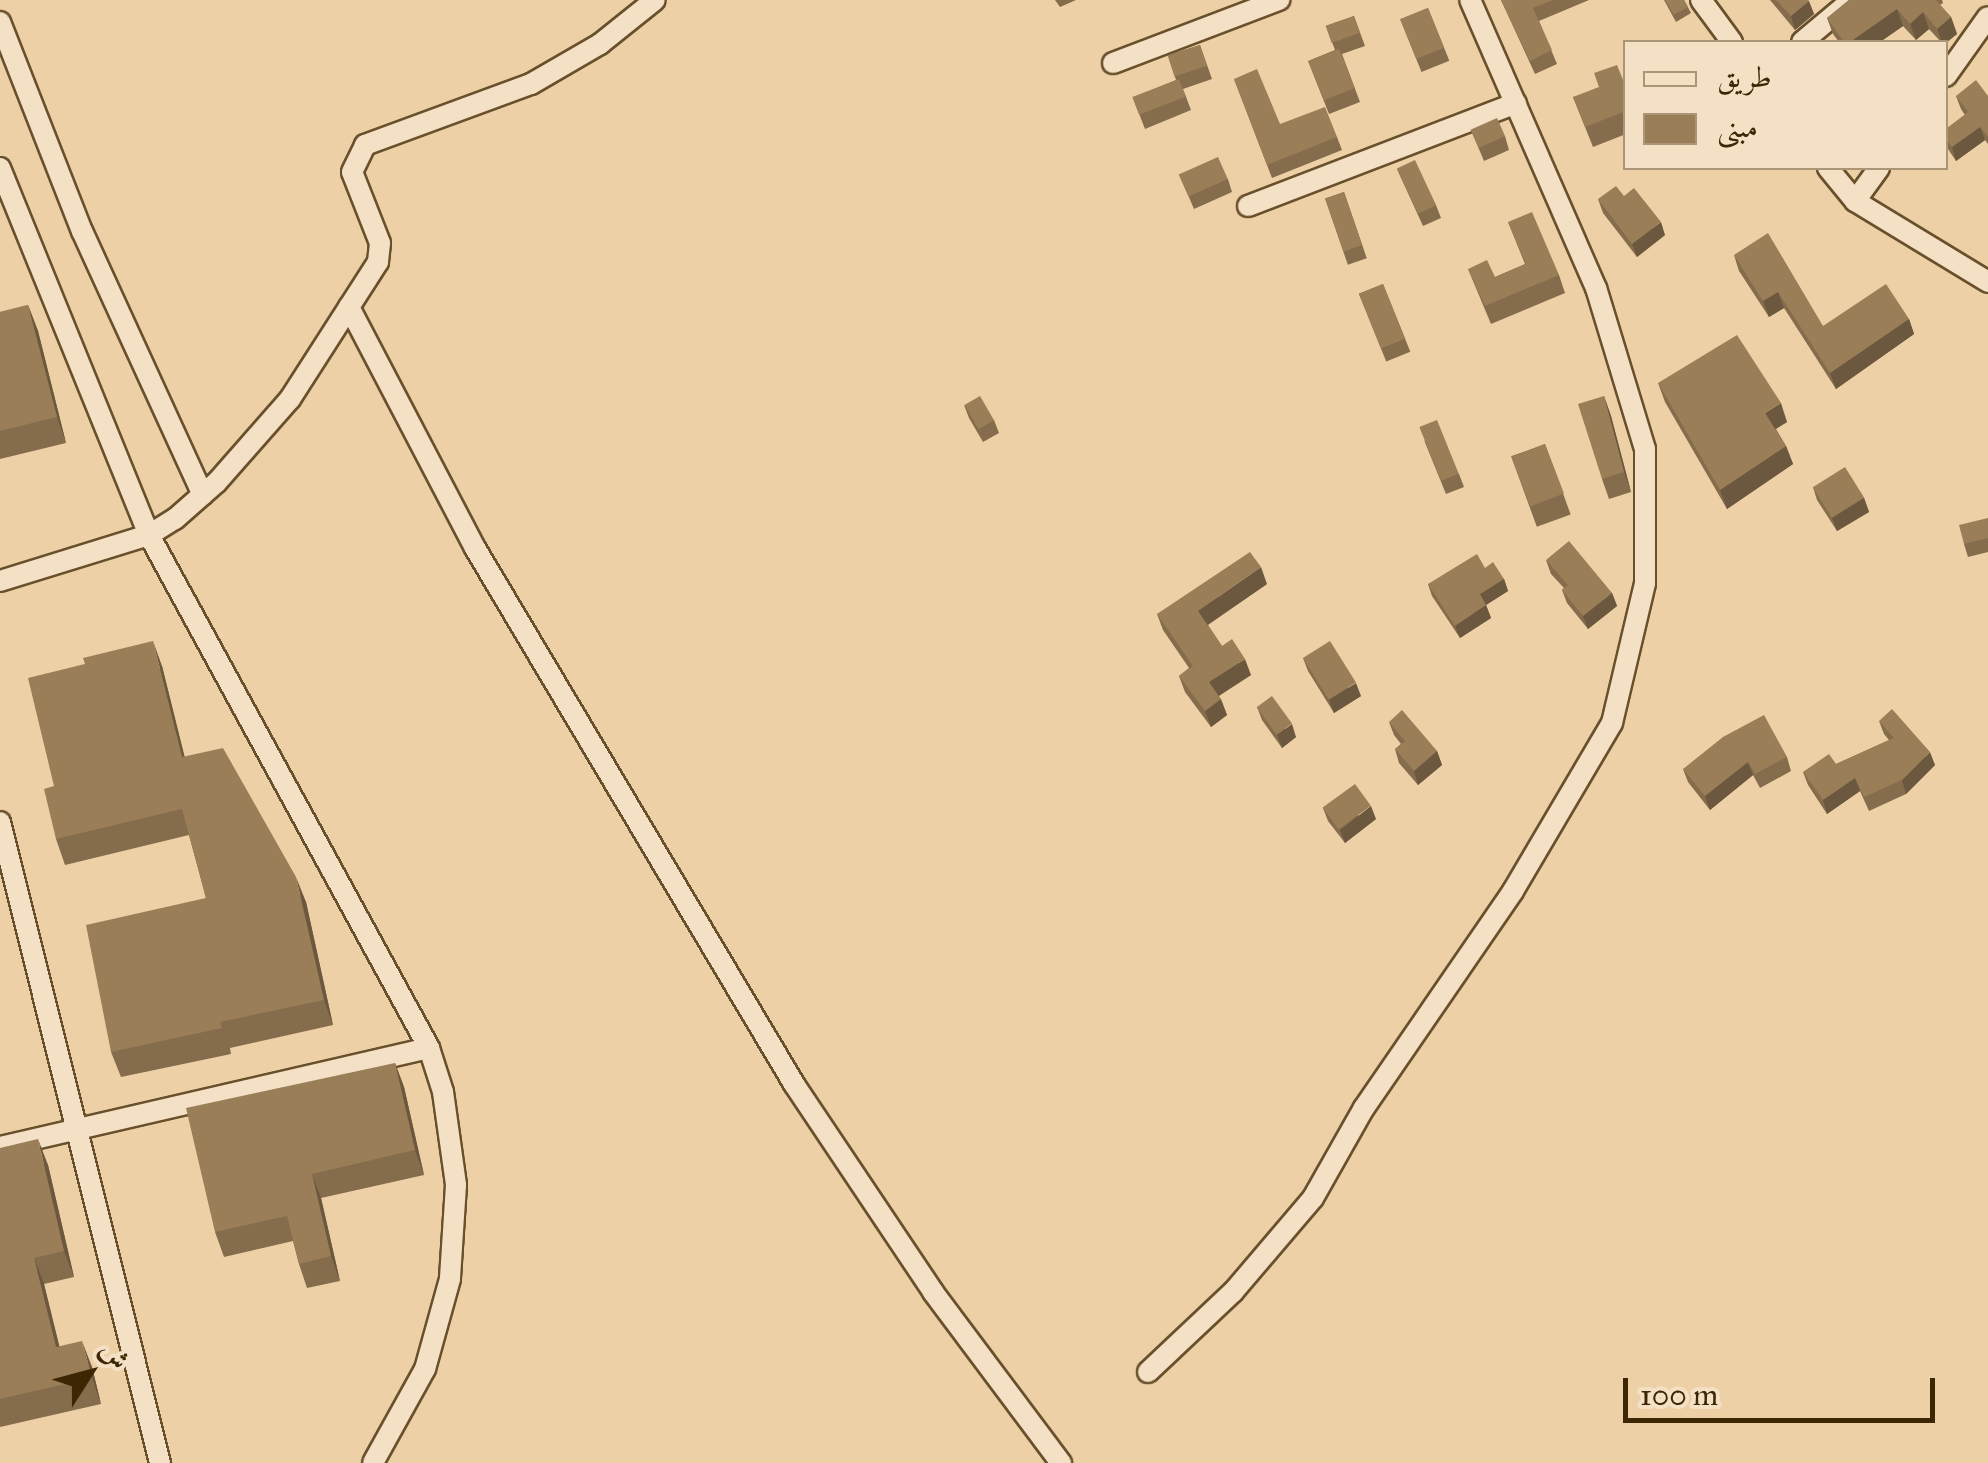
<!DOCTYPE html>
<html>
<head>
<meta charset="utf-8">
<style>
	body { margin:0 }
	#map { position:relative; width:1988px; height:1463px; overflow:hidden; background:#edd0a6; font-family:"IM FELL Great Primer",Amiri,serif }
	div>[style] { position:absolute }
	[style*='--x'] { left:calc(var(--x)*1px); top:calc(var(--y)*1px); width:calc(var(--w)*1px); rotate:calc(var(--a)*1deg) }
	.roads { filter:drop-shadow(2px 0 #69502c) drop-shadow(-2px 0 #69502c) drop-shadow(0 2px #69502c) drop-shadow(0 -2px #69502c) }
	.minor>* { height:20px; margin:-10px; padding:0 10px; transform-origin:10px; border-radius:10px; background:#f3e0c5 }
	.wall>* { inset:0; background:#846c4c; transform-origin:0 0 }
	.shaded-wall>* { inset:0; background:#6b583e }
	.building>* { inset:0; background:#997e58; transform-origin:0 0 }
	span { translate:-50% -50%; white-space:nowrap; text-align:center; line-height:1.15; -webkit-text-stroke:9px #f3e0c5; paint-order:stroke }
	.legend { position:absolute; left:1623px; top:40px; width:325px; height:130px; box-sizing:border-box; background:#f3e0c5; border:2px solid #aa9677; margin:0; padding:12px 18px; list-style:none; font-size:30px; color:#3d2603 }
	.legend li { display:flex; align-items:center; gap:20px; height:50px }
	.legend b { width:50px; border:2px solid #aa9677 }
	.north { position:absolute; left:40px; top:1323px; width:100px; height:100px; -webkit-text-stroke:8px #f3e0c5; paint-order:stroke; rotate:54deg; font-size:28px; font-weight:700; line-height:40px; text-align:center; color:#3d2603 }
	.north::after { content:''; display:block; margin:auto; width:35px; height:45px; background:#3d2603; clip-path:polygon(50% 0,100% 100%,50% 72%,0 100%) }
	.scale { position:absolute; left:1623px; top:1378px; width:312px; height:45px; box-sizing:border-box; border:5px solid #3d2603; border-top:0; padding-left:12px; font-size:30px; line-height:35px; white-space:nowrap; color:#3d2603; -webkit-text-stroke:8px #f3e0c5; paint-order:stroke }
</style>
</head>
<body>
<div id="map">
	<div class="roads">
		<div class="minor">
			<i style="--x:1701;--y:0;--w:52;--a:53.6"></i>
			<i style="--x:0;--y:22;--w:225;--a:68.6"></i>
			<i style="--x:82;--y:231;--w:290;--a:65.4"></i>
			<i style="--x:1802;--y:42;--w:65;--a:-40"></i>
			<i style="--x:1113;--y:63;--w:178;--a:-20.8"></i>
			<i style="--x:1946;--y:76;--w:72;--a:-54.6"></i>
			<i style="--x:0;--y:168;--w:396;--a:67.9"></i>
			<i style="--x:149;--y:535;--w:584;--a:61.37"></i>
			<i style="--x:429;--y:1048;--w:46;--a:72.3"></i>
			<i style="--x:443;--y:1092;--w:94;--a:82"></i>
			<i style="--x:456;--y:1185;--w:94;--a:93.7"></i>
			<i style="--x:450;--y:1279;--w:93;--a:105.5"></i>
			<i style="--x:425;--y:1369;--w:107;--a:119"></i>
			<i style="--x:1828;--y:168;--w:43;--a:50.7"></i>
			<i style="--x:1855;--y:201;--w:156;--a:31.3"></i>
			<i style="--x:1855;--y:201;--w:41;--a:-54"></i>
			<i style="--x:1248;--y:206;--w:287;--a:-21"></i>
			<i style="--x:349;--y:307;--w:272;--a:62.4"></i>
			<i style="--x:475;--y:548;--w:624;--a:59.24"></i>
			<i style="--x:794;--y:1084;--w:250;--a:56.2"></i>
			<i style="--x:933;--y:1292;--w:214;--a:53.2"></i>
			<i style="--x:0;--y:581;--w:156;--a:-17.2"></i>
			<i style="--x:149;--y:535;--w:31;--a:-32"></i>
			<i style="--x:175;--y:519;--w:56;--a:-41.4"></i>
			<i style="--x:217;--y:482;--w:111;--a:-48.7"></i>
			<i style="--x:290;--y:399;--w:163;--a:-57.3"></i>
			<i style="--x:378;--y:262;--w:19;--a:-84"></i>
			<i style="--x:380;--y:243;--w:76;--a:-111.5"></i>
			<i style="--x:352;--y:172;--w:30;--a:-64"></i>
			<i style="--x:365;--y:145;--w:177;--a:-20.2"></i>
			<i style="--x:531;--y:84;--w:80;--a:-30.1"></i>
			<i style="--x:600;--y:44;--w:70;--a:-38.7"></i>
			<i style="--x:0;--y:822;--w:661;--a:75.98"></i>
			<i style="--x:0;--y:1147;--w:440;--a:-13"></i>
			<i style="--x:1148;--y:1372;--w:117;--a:-43.3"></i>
			<i style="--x:1233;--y:1292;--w:123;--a:-49.6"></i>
			<i style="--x:1313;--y:1198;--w:103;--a:-60.5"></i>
			<i style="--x:1364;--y:1108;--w:263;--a:-55.5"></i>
			<i style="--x:1513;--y:891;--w:195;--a:-59.5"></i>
			<i style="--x:1612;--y:723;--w:144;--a:-76.7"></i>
			<i style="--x:1645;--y:583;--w:134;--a:-90"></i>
			<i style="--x:1645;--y:449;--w:168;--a:-106.9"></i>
			<i style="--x:1596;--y:288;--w:314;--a:-113.6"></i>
		</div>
	</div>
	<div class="wall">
		<i style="clip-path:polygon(1055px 0,1076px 0,1060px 7px)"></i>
		<i style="clip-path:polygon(1501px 0,1589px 0,1539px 21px,1557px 64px,1535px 74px)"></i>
		<i style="clip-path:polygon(1664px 0,1684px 0,1691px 13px,1676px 22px)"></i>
		<i style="clip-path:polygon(1770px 0,1808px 0,1814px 14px,1795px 30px)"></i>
		<i style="clip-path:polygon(1849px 0,1942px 0,1943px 3px,1940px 5px,1951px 17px,1957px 34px,1946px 42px,1941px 42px,1929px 29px,1916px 40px,1903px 26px,1880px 42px,1839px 42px,1833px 34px,1827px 18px)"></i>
		<i style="left:1428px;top:8px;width:57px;height:30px;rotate:68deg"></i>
		<i style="clip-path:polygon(1354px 16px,1365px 46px,1342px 54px,1360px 102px,1329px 114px,1308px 61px,1335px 50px,1326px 26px)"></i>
		<i style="clip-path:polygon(1200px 45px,1212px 79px,1183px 89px,1191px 110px,1145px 129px,1133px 98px,1176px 80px,1168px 55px)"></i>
		<i style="clip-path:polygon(1234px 79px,1280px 124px,1337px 137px,1342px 150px,1272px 178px)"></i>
		<i style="clip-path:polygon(1626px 87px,1626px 134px,1593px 147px,1573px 97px)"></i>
		<i style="clip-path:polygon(1956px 96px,1988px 96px,1988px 144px,1985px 140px,1956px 161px,1946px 146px,1946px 129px,1965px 115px,1961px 109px)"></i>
		<i style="clip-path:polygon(1471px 130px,1505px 136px,1509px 150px,1484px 161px)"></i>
		<i style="clip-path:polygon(1397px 169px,1436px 205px,1441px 218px,1423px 226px)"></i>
		<i style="clip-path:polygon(1179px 174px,1228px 179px,1232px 192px,1194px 209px)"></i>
		<i style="left:1344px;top:192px;width:70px;height:20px;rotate:71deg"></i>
		<i style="clip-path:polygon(1598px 199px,1665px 235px,1637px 257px,1603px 213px)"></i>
		<i style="clip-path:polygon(1508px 222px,1559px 275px,1565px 293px,1491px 324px,1468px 269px,1495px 277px,1525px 264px)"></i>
		<i style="clip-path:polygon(1734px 255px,1823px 326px,1909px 319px,1914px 334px,1836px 389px,1784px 308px,1769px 317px,1739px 271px)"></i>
		<i style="left:1383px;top:284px;width:73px;height:26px;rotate:68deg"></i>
		<i style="clip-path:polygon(28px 305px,38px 331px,66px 443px,0 459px,0 312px)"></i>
		<i style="clip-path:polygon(1658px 383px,1787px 422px,1776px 429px,1786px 446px,1793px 464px,1727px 509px,1665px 402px)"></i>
		<i style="clip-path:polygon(1604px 396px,1611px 416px,1631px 492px,1609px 499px,1602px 479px)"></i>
		<i style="clip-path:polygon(964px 405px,994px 420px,999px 433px,983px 442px,969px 418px)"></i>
		<i style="clip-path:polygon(1424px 440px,1459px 474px,1464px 487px,1446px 494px)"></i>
		<i style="left:1545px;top:444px;width:75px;height:36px;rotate:70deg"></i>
		<i style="clip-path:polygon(1813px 487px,1864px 498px,1869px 512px,1837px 531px,1817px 500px)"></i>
		<i style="clip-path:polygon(1988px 518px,1988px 552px,1968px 557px,1964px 544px)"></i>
		<i style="clip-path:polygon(1546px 560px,1612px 593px,1617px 606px,1588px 629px,1567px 603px,1562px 590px,1564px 588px,1551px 574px)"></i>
		<i style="clip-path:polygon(1485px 568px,1504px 579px,1508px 591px,1486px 605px,1491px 618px,1460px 638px,1432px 596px,1428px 584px)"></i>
		<i style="clip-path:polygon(1267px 584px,1208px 625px,1222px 646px,1251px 675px,1219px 696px,1227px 715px,1211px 727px,1185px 692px,1179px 676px,1189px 668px,1163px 630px,1157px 614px)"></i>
		<i style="clip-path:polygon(1303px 658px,1361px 696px,1334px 713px,1308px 671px)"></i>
		<i style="clip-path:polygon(162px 666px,184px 756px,306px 902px,333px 1025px,230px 1048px,231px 1054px,121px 1077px,111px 1052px,206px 898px,189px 835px,65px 865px,56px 839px,54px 786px)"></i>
		<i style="clip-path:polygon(1257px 707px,1296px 737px,1282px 748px,1262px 720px)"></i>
		<i style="clip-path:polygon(1879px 721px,1935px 765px,1906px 794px,1869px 811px,1860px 791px,1827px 814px,1808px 785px,1803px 772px,1836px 764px,1889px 740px,1884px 734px)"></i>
		<i style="clip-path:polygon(1389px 722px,1437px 751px,1442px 765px,1418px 785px,1399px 763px,1395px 749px,1401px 744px,1394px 735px)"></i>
		<i style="clip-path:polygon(1787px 757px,1791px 771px,1760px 788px,1753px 775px,1710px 810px,1688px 782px,1683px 769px)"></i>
		<i style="clip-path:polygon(1323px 808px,1376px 819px,1345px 843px,1328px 821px)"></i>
		<i style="clip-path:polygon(395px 1063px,404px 1087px,424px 1175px,321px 1198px,340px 1281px,307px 1288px,299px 1264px,293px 1241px,224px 1257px,215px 1232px)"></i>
		<i style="clip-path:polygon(0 1148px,48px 1165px,74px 1277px,44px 1284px,59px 1346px,92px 1367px,101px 1404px,0 1427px)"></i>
	</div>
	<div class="shaded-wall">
		<i style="clip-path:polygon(1809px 1px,1814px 14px,1795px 30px,1791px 16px)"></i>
		<i style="clip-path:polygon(1897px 9px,1903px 26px,1880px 42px,1850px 42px)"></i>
		<i style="clip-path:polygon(1923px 12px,1929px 29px,1916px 40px,1910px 24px)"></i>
		<i style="clip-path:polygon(1951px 17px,1957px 34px,1946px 43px,1942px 42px,1937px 29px)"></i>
		<i style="clip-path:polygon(1980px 127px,1985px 140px,1956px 161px,1952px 147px)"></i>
		<i style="clip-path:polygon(1661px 222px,1665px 235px,1637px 257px,1632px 244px)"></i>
		<i style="clip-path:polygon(1778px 292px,1784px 308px,1769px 317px,1763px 301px)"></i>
		<i style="clip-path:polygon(28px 305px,38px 331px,66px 443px,57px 417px)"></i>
		<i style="clip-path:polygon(1909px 319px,1914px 334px,1836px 389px,1830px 373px)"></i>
		<i style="clip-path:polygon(1604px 396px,1611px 416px,1631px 492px,1624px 472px)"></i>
		<i style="clip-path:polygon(1781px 403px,1787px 422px,1772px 431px,1765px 413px)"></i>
		<i style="clip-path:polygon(1786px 446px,1793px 464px,1727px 509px,1720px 490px)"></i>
		<i style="clip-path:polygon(1864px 498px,1869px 512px,1837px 531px,1832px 518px)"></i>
		<i style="clip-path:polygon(1261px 567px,1267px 584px,1204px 627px,1198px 611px)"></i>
		<i style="clip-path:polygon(1504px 579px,1508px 591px,1486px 605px,1491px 618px,1460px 638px,1455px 626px,1480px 594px)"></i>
		<i style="clip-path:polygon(1612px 593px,1617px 606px,1588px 629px,1583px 616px)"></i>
		<i style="clip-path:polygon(153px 641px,162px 666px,191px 782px,182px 757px)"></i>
		<i style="clip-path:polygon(1245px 659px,1251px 675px,1215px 698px,1209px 682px)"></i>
		<i style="clip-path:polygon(1356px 683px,1361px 696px,1334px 713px,1329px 700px)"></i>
		<i style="clip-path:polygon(1221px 699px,1227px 715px,1211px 727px,1205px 711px)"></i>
		<i style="clip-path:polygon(1292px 724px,1296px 737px,1282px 748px,1277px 735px)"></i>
		<i style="clip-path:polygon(1437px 751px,1442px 765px,1418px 785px,1414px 771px)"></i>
		<i style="clip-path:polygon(1930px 752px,1935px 765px,1906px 794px,1902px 780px)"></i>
		<i style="clip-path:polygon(1748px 762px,1753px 775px,1710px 810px,1705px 796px)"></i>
		<i style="clip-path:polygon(1855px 778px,1860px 791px,1827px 814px,1823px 800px)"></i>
		<i style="clip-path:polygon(1371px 806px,1376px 819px,1345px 843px,1340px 830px)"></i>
		<i style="clip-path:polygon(296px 877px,306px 902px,333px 1025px,324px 1000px)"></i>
		<i style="clip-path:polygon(395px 1063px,404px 1087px,424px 1175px,415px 1150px)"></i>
		<i style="clip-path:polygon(38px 1139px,48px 1165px,74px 1277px,64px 1251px)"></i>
		<i style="clip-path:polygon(312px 1174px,321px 1198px,340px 1281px,331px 1256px)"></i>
		<i style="clip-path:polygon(34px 1258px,44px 1284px,66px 1373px,56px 1347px)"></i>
		<i style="clip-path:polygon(82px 1341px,92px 1367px,101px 1404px,92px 1378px)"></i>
	</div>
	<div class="building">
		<i style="clip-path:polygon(1501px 0,1553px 0,1533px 8px,1552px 50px,1530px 61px)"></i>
		<i style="clip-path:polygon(1665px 0,1684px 0,1688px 7px,1674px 15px)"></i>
		<i style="clip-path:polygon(1776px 0,1808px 0,1809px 1px,1791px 16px)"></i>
		<i style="clip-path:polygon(1849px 0,1936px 0,1951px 17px,1937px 29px,1923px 12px,1910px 24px,1897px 9px,1850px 42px,1844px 42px,1827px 18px)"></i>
		<i style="left:1428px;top:8px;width:43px;height:30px;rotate:68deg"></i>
		<i style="left:1354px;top:16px;width:18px;height:30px;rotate:71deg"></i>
		<i style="left:1200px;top:45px;width:22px;height:34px;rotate:72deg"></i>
		<i style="left:1339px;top:49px;width:42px;height:33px;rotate:68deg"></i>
		<i style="clip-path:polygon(1617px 65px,1626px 87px,1626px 111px,1585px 127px,1573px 97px,1599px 87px,1594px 73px)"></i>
		<i style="clip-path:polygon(1257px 69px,1280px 124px,1325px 107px,1337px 137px,1267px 165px,1234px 79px)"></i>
		<i style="left:1179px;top:79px;width:19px;height:50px;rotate:69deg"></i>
		<i style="clip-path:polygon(1976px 80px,1988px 96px,1988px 137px,1980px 127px,1952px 147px,1946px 139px,1946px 129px,1968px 112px,1956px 96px)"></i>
		<i style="left:1497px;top:118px;width:20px;height:29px;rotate:66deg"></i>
		<i style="left:1218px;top:157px;width:24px;height:43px;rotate:66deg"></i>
		<i style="left:1415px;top:160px;width:50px;height:20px;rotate:65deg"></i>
		<i style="clip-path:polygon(1616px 186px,1624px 196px,1634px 188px,1661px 222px,1632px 244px,1598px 199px)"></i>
		<i style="left:1344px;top:192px;width:56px;height:20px;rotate:71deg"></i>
		<i style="clip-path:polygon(1532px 212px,1559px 275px,1485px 306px,1468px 269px,1487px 260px,1495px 277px,1526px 264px,1508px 222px)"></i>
		<i style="clip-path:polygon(1768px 233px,1823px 326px,1886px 284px,1909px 319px,1830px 373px,1778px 292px,1763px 301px,1734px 255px)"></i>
		<i style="left:1383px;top:284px;width:59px;height:26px;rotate:68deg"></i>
		<i style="clip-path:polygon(28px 305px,57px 417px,0 431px,0 312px)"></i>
		<i style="clip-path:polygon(1737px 335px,1781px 403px,1765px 413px,1786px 446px,1720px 490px,1658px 383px)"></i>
		<i style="left:980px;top:396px;width:28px;height:18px;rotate:60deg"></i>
		<i style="clip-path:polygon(1604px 396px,1624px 472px,1602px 479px,1578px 404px)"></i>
		<i style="left:1437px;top:420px;width:58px;height:19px;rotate:68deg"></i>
		<i style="left:1545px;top:444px;width:53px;height:36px;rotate:69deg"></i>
		<i style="left:1845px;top:467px;width:36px;height:38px;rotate:58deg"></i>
		<i style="clip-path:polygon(1988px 518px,1988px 538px,1964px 544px,1959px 525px)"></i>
		<i style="clip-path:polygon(1569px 541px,1612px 593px,1583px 616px,1562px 590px,1568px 585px,1546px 560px)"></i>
		<i style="clip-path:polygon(1250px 552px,1261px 567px,1198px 611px,1222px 646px,1232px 639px,1245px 659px,1209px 682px,1221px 699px,1205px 711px,1179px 676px,1193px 666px,1157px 614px)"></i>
		<i style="clip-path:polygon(1477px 554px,1485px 568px,1493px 562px,1504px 579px,1480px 594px,1486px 605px,1455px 626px,1428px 584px)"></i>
		<i style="clip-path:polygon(153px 641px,182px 757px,223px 748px,296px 877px,324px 1000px,220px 1022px,222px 1028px,111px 1052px,86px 925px,206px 898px,182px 809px,56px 839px,44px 789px,54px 786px,28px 678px,85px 664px,83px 658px)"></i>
		<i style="left:1330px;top:641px;width:49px;height:32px;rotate:58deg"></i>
		<i style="left:1272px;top:696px;width:34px;height:19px;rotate:54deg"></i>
		<i style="clip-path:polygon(1892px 709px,1930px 752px,1902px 780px,1864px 797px,1855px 778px,1823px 800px,1803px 772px,1829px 754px,1836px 764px,1894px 738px,1879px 721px)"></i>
		<i style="clip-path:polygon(1402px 710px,1437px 751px,1414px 771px,1395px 749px,1405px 741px,1389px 722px)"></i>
		<i style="clip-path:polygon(1764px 715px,1787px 757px,1755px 774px,1748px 762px,1705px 796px,1683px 769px,1723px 737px)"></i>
		<i style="left:1355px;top:784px;width:27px;height:40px;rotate:54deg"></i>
		<i style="clip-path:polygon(395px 1063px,415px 1150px,312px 1174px,331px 1256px,299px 1264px,287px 1216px,215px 1232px,186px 1108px)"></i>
		<i style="clip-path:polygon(38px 1139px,64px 1251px,34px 1258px,56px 1347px,82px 1341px,92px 1378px,0 1399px,0 1148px)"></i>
	</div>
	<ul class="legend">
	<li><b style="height:12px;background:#f3e0c5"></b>طريق</li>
	<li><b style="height:28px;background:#997e58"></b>مبنى</li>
	</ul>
	<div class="north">ش</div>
	<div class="scale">100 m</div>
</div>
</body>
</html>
